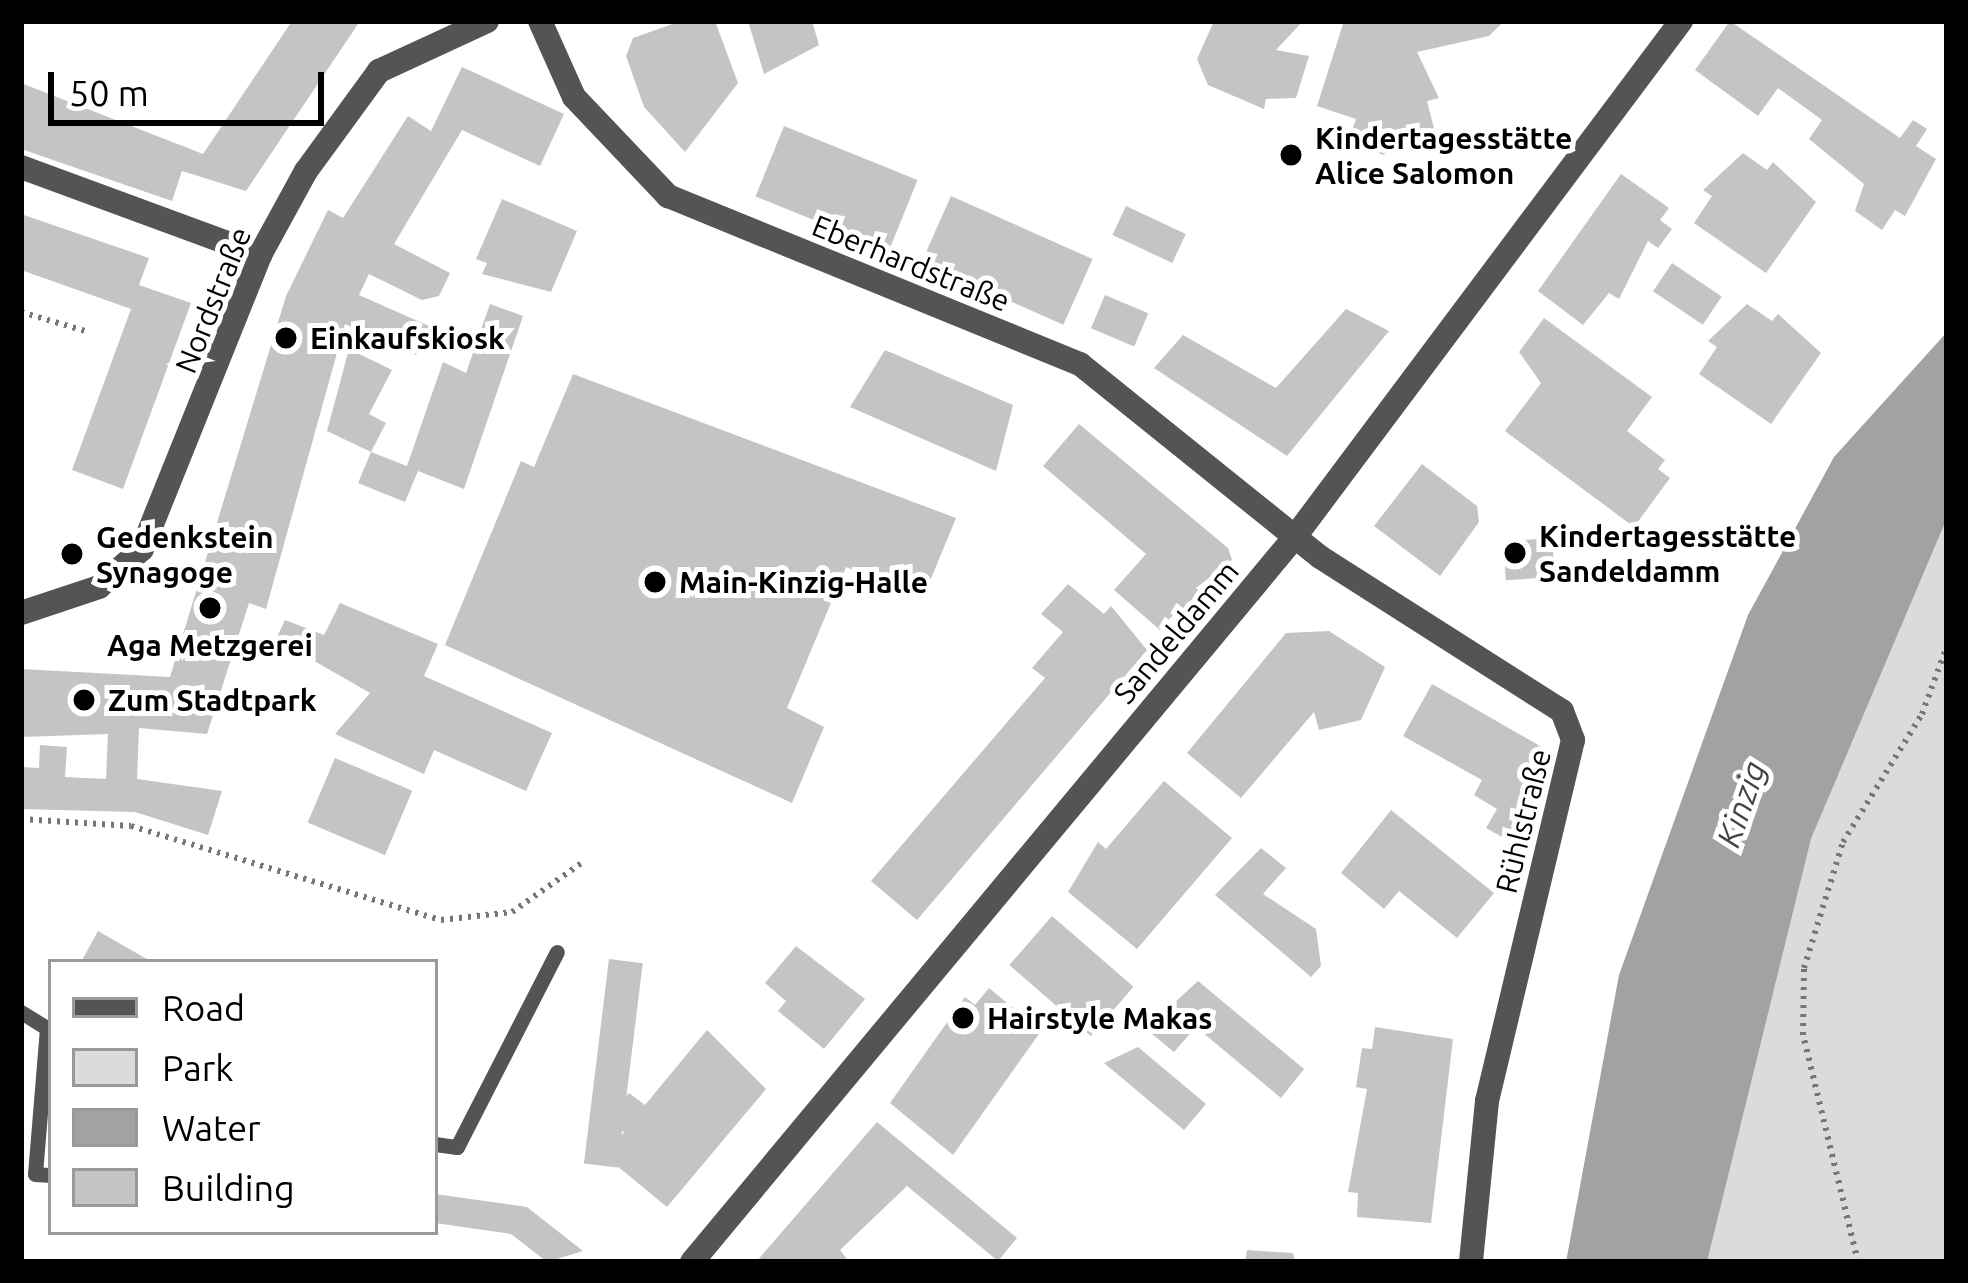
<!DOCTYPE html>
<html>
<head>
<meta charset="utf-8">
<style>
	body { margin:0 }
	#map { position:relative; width:1968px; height:1283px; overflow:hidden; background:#fff; font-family:Ubuntu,sans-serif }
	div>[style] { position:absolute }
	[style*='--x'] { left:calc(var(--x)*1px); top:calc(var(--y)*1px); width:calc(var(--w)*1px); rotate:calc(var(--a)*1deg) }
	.green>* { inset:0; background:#dbdbdb }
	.water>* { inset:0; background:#a2a2a2 }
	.building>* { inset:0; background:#c4c4c4; transform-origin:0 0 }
	.path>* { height:6px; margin-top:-3px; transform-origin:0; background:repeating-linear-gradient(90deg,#767676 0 3px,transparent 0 9px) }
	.service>* { height:15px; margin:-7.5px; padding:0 7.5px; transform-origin:7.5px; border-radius:7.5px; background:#545454 }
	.minor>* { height:24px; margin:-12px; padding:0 12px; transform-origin:12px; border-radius:12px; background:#545454 }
	.tertiary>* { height:24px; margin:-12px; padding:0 12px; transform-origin:12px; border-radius:12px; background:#545454 }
	.dots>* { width:33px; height:33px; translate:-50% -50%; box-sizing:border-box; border:6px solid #fff; border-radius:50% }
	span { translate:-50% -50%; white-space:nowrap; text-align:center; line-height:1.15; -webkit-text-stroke:10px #fff; paint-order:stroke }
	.poi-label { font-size:30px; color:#000; font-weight:700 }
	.left { translate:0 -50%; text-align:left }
	.street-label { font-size:30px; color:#000 }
	.water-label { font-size:33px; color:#434343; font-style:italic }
	.frame { position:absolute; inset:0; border:24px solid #000; pointer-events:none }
	.legend { position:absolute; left:48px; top:959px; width:390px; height:276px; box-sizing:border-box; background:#fff; border:3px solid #999; margin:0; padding:15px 21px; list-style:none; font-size:36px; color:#000 }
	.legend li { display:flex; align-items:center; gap:24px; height:60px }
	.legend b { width:60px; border:3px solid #999 }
	.scale { position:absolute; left:48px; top:72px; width:276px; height:54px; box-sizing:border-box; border:6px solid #000; border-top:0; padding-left:15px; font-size:36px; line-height:42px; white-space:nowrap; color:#000; -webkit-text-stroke:9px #fff; paint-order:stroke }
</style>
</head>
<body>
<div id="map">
	<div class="green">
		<i style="clip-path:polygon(1947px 518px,1947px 1262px,1707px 1262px,1811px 839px)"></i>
	</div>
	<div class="water">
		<i style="clip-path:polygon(1947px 332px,1947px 518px,1811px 839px,1707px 1262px,1566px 1262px,1619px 975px,1748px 615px,1834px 457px)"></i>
	</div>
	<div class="building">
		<i style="clip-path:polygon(292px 21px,360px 21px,246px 191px,182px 171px,172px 201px,21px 149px,21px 83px,203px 154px)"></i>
		<i style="clip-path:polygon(681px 21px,715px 21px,738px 83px,685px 152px,644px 107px,626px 56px,633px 38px)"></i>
		<i style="clip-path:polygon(748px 21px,812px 21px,819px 45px,764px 74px)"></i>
		<i style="clip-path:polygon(1214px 21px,1303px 21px,1276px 50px,1309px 56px,1296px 98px,1266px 99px,1264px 109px,1208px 85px,1197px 59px)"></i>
		<i style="clip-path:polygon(1344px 21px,1504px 21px,1489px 36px,1417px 52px,1439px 98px,1427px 101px,1434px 128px,1415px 149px,1393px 143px,1384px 155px,1348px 142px,1356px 119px,1317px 106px)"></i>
		<i style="clip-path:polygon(1730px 21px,1900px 138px,1913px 120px,1927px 129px,1916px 146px,1936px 159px,1905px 216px,1895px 210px,1882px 230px,1855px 211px,1864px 184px,1809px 139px,1822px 120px,1778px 88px,1758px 116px,1695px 70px)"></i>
		<i style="clip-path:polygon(462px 67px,564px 114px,540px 166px,462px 130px,394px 244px,450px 273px,439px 296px,422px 300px,369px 274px,359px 295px,429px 326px,416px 355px,345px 324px,266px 609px,249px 603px,207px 734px,139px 728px,137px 779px,222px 791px,208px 835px,135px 812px,21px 809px,21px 767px,39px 768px,40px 745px,67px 747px,65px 777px,106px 779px,108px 734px,21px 737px,21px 669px,170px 677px,286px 296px,328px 210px,343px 218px,408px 116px,431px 131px)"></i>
		<i style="left:784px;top:126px;width:144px;height:76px;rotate:22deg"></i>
		<i style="clip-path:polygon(1743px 153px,1767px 170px,1773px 162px,1816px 202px,1766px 273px,1694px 223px,1712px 196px,1703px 190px)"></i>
		<i style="clip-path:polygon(1621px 174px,1669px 208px,1660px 220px,1672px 229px,1658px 248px,1648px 241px,1619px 299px,1609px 293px,1583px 325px,1538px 291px)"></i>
		<i style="left:951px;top:196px;width:155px;height:72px;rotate:24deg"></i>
		<i style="clip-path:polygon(502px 199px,577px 231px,551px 292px,482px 274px,487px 263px,476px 259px)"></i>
		<i style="left:1126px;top:206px;width:66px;height:32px;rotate:25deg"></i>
		<i style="clip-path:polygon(21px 214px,149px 258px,139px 285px,191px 303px,123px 489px,72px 470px,131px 309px,21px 270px)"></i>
		<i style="left:1672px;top:263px;width:60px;height:34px;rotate:34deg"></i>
		<i style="left:1105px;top:295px;width:47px;height:36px;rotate:23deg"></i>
		<i style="clip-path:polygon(490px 304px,523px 316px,464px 489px,418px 471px,405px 502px,358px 483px,371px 452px,327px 431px,349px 349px,392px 370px,369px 414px,386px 423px,371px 452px,407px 466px,443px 362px,466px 373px)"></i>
		<i style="clip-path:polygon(1747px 304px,1772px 321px,1778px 314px,1821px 353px,1771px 424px,1699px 374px,1717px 347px,1708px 341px)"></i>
		<i style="clip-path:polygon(1346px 309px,1389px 331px,1287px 456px,1154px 368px,1183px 335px,1276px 388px)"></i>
		<i style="clip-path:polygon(1544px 318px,1652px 397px,1627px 431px,1665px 460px,1658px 469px,1670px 478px,1634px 527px,1505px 431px,1541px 383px,1519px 352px)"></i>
		<i style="clip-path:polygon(885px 350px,1013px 405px,996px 471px,850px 407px)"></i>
		<i style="clip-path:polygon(573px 374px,956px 518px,923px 598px,846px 567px,787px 708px,824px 727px,792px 803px,445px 645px,521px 461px,534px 467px)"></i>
		<i style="clip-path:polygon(1079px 424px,1228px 548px,1232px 560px,1196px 588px,1205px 596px,1182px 621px,1174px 614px,1160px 630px,1114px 590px,1146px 554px,1043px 466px)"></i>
		<i style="clip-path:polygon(1422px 464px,1477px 506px,1479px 522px,1440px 576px,1374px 526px)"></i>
		<i style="left:1552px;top:538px;width:39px;height:49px;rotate:86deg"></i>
		<i style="clip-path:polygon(1068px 584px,1104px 614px,1111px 606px,1147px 650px,917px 920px,871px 881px,1045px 678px,1032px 668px,1063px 632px,1041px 614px)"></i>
		<i style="clip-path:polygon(340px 603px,438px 644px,424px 676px,552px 733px,526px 791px,434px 750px,424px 774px,335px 734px,370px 693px,276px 639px,285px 620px,324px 635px)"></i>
		<i style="clip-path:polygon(1329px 631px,1385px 667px,1361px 720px,1319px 730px,1314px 712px,1241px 798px,1187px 753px,1286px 633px)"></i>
		<i style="clip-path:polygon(1432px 684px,1547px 750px,1511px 842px,1486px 828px,1497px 809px,1474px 795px,1482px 780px,1403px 736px)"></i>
		<i style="left:335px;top:758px;width:84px;height:70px;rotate:23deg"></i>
		<i style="clip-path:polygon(1164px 781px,1232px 838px,1137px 949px,1068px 892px,1098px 842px,1106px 849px)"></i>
		<i style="clip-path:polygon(1391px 810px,1494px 893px,1457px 938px,1399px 891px,1384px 909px,1341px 873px)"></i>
		<i style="clip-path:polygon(1261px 848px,1286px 868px,1263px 894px,1316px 929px,1321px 966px,1311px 977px,1215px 895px)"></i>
		<i style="left:1052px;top:916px;width:108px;height:65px;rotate:41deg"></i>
		<i style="clip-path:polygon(98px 931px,152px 962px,81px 962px)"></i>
		<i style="clip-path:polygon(796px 946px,865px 999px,824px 1049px,778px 1011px,786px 1001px,765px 983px)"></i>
		<i style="left:609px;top:959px;width:34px;height:206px;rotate:7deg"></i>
		<i style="clip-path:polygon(1198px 981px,1304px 1069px,1281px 1098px,1196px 1027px,1174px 1052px,1146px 1029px)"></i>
		<i style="clip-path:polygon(989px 988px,1041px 1031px,953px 1155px,890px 1103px,965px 997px,975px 1005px)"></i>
		<i style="clip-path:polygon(1375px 1027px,1453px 1039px,1431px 1223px,1357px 1217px,1358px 1193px,1348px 1192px,1367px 1089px,1356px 1087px,1362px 1048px,1372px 1049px)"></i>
		<i style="clip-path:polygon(707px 1030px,766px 1089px,667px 1207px,605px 1156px,624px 1132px,608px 1119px,629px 1093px,645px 1105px)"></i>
		<i style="clip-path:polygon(1138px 1047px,1206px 1104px,1184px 1130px,1104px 1063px)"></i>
		<i style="clip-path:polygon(877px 1122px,1017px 1238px,998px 1261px,907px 1186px,840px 1250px,849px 1262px,756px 1262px)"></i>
		<i style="clip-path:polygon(435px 1194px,527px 1207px,583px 1251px,547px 1262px,511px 1234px,435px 1223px)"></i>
		<i style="clip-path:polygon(1247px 1250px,1293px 1253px,1295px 1262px,1245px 1262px)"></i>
	</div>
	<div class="path">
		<i style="--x:21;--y:312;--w:70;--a:16.6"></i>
		<i style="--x:21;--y:819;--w:110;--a:3.6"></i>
		<i style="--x:131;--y:826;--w:324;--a:16.9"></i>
		<i style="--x:441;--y:920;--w:71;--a:-6.4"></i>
		<i style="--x:512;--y:912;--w:87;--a:-35.2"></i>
		<i style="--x:1858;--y:1262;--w:234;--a:-103.6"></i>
		<i style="--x:1803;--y:1035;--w:67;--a:-89.1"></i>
		<i style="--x:1804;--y:968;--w:132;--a:-72.8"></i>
		<i style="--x:1843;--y:842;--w:150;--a:-58.3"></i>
		<i style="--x:1922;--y:714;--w:72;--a:-69.8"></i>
	</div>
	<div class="service">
		<i style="--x:21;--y:1012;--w:31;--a:32"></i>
		<i style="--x:47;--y:1028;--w:146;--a:94.7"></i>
		<i style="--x:35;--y:1174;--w:16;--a:4"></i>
		<i style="--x:435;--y:1144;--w:22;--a:8"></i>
		<i style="--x:457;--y:1147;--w:219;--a:-62.9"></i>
	</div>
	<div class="minor">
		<i style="--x:540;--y:21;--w:83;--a:65.9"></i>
		<i style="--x:574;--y:97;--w:137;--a:46.5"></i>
		<i style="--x:668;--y:196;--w:445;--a:22.2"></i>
		<i style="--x:1080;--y:364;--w:308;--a:38.8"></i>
		<i style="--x:1320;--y:557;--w:287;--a:32.5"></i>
		<i style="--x:1562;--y:711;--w:31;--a:69"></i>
		<i style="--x:1573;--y:740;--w:371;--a:103.4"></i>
		<i style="--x:1487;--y:1101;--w:162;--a:95.7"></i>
		<i style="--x:21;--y:167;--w:255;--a:20.2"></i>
		<i style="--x:21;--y:613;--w:82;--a:-18.4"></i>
		<i style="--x:99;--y:587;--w:57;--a:-41.5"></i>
		<i style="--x:142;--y:549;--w:317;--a:-68.1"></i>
		<i style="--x:260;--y:255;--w:96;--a:-61.3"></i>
		<i style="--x:306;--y:171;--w:124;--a:-53.9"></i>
		<i style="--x:379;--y:71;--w:119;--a:-24.8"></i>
	</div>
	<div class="tertiary">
		<i style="--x:692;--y:1262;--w:942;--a:-50.26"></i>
		<i style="--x:1294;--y:538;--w:646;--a:-53.18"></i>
	</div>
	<div class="dots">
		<i style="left:1291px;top:155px;background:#000"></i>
		<i style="left:286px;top:338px;background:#000"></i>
		<i style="left:1515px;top:553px;background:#000"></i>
		<i style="left:72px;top:554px;background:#000"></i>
		<i style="left:655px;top:582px;background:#000"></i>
		<i style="left:210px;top:608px;background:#000"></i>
		<i style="left:84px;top:700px;background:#000"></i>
		<i style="left:963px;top:1018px;background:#000"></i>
	</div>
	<div class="poi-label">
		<span class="left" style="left:1315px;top:155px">Kindertagesstätte<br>Alice Salomon</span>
		<span class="left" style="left:310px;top:338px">Einkaufskiosk</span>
		<span class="left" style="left:1539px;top:553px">Kindertagesstätte<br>Sandeldamm</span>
		<span class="left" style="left:96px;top:554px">Gedenkstein<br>Synagoge</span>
		<span class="left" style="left:679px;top:582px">Main-Kinzig-Halle</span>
		<span style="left:210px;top:645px">Aga Metzgerei</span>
		<span class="left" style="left:108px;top:700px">Zum Stadtpark</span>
		<span class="left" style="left:987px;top:1018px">Hairstyle Makas</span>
	</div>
	<div class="street-label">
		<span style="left:911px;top:263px;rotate:22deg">Eberhardstraße</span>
		<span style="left:213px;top:300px;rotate:-68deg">Nordstraße</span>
		<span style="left:1176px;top:632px;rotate:-50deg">Sandeldamm</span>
		<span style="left:1523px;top:821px;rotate:-76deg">Rühlstraße</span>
	</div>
	<div class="water-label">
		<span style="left:1741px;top:804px;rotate:-71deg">Kinzig</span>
	</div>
	<div class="frame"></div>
	<ul class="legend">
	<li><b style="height:15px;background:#545454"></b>Road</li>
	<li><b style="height:33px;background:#dbdbdb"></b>Park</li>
	<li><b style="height:33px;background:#a2a2a2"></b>Water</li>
	<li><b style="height:33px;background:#c4c4c4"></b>Building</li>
	</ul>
	<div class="scale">50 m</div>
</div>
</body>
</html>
